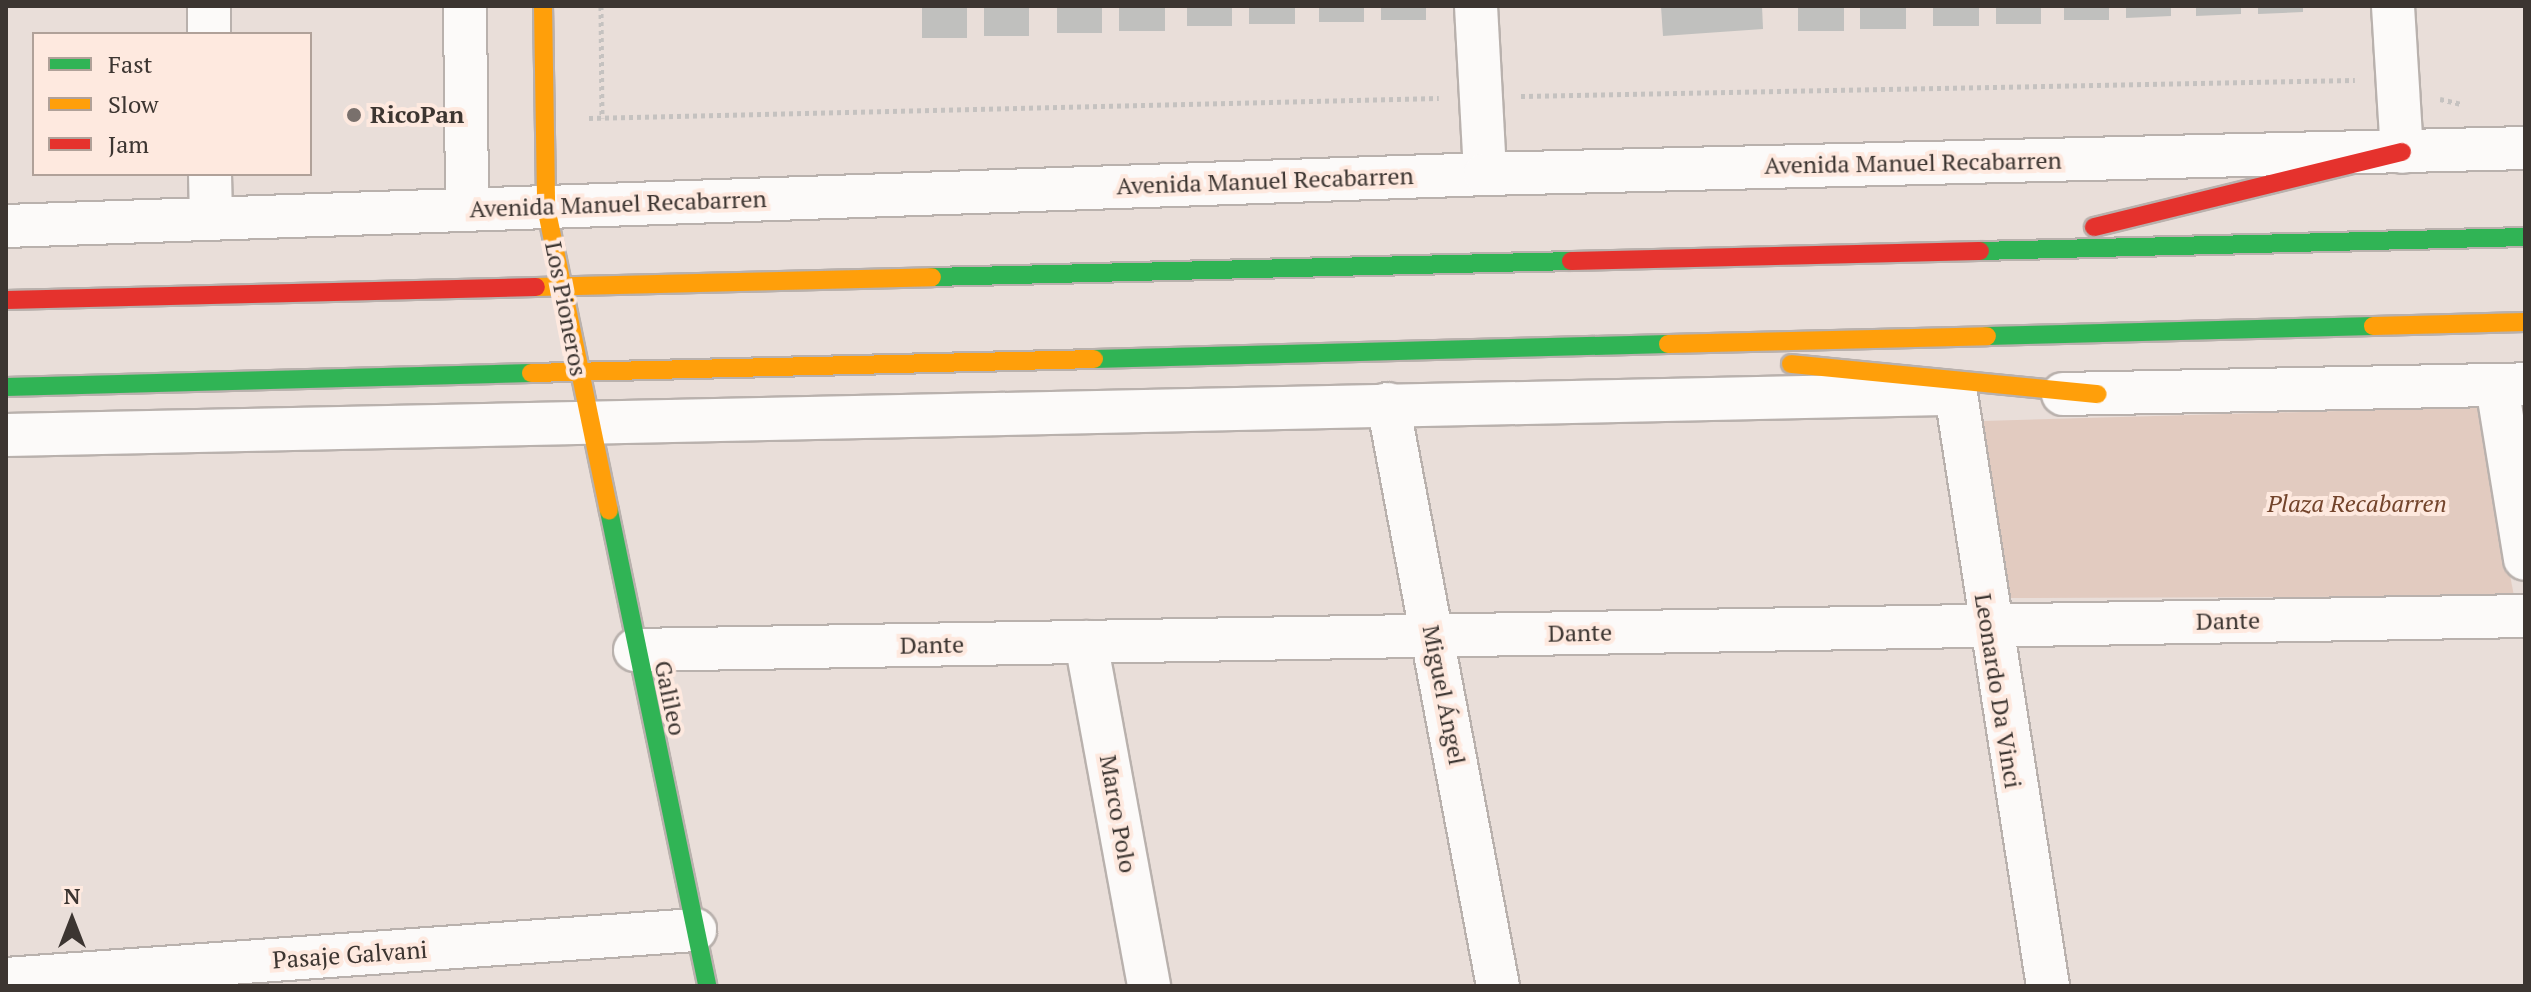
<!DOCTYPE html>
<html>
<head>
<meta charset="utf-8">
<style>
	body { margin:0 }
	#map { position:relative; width:2531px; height:992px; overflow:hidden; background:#e9ded9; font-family:"PT Serif",serif }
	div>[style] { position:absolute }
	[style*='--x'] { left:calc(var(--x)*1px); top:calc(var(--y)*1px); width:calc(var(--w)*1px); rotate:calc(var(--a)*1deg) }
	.green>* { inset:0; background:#e2cbc0 }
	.building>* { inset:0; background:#c0c0be; transform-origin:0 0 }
	.path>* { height:5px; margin-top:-2.5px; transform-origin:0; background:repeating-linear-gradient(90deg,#c5c2c0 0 4px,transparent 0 8px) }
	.roads { filter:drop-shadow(2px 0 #b9b1ad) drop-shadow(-2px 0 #b9b1ad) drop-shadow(0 2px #b9b1ad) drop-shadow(0 -2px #b9b1ad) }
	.street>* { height:42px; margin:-21px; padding:0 21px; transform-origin:21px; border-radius:21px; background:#fcfaf9 }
	.fast>* { height:18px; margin:-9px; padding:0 9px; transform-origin:9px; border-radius:9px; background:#30b455 }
	.slow>* { height:18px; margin:-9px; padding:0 9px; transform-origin:9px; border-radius:9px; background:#ff9f0a }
	.jam>* { height:18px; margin:-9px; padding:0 9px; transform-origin:9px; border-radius:9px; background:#e5322d }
	.dots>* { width:22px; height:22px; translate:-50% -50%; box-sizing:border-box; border:4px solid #fee9df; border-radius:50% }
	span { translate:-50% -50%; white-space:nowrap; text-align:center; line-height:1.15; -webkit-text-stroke:8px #fee9df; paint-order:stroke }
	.poi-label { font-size:24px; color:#3c3531; font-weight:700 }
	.left { translate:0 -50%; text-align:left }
	.street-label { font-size:24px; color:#3c3531 }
	.park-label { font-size:24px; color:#73442b; font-style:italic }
	.frame { position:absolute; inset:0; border:8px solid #3c3531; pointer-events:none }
	.legend { position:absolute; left:32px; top:32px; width:280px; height:144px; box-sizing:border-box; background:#fee9df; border:2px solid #b0a199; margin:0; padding:10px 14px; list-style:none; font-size:24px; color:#3c3531 }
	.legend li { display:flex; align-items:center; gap:16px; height:40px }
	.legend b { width:40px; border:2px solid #b0a199 }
	.north { position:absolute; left:32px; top:880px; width:80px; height:80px; -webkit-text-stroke:6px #fee9df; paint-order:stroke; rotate:0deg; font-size:22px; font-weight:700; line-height:32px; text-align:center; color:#3c3531 }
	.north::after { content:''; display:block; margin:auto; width:28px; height:36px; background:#3c3531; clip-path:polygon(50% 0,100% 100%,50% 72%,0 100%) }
</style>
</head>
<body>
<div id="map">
	<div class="green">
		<i style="clip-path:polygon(2478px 407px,2514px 596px,2010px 598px,1983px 421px)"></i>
	</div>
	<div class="building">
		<i style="left:922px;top:6px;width:45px;height:32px"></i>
		<i style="left:984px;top:6px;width:45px;height:30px"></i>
		<i style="left:1057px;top:6px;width:45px;height:27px"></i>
		<i style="left:1119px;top:6px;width:46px;height:25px"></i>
		<i style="left:1187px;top:6px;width:45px;height:20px"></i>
		<i style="left:1249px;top:6px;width:46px;height:18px"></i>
		<i style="left:1319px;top:6px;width:45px;height:16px"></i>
		<i style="left:1381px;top:6px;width:45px;height:14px"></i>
		<i style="clip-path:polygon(1661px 6px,1762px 6px,1763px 29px,1663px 36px)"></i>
		<i style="left:1798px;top:6px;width:46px;height:25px"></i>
		<i style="left:1860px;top:6px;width:46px;height:23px"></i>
		<i style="left:1933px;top:6px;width:46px;height:20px"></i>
		<i style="left:1996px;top:6px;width:45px;height:18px"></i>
		<i style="left:2064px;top:6px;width:45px;height:14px"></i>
		<i style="clip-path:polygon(2126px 6px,2171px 6px,2171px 16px,2126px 18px)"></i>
		<i style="clip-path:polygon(2196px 6px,2241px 6px,2241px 14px,2196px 16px)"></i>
		<i style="clip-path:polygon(2258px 6px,2303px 6px,2303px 12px,2258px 14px)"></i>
	</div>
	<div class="path">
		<i style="--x:601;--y:6;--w:112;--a:89.5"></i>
		<i style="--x:1521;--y:96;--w:834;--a:-1.1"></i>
		<i style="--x:2440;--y:99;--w:22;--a:13"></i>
		<i style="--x:589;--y:118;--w:850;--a:-1.35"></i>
	</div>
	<div class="roads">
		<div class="street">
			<i style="--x:209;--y:6;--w:28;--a:90"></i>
			<i style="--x:465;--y:6;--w:204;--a:89.4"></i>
			<i style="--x:1476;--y:6;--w:168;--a:86.9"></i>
			<i style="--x:2393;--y:6;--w:146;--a:86.5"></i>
			<i style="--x:210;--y:174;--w:44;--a:88.7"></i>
			<i style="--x:6;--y:226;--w:1480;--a:-2.01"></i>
			<i style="--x:1485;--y:174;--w:1040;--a:-1.43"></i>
			<i style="--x:2497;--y:386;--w:175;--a:80.8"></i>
			<i style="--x:1956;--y:394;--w:599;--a:81.17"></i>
			<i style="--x:2063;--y:394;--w:462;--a:-1.2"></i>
			<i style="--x:1388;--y:404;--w:592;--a:79.3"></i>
			<i style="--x:6;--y:435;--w:1938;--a:-1.21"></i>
			<i style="--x:1086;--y:642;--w:350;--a:79.6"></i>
			<i style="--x:635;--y:650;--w:1890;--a:-1.03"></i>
			<i style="--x:6;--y:979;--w:691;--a:-4.07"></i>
		</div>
		<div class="fast">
			<i style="--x:1980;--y:251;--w:545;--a:-1.47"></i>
			<i style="--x:932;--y:277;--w:639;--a:-1.43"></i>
			<i style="--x:1987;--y:336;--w:386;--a:-1.5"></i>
			<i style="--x:1094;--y:359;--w:574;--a:-1.5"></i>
			<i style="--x:6;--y:387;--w:525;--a:-1.53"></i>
			<i style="--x:609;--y:511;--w:485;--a:78.3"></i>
		</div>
		<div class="slow">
			<i style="--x:543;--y:6;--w:201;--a:89.1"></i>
			<i style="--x:546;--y:207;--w:310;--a:78.3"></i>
			<i style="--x:536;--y:287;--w:396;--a:-1.4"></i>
			<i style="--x:2373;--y:326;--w:152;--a:-1.5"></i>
			<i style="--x:1668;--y:344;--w:319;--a:-1.4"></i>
			<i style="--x:1791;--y:364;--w:308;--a:5.6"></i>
			<i style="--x:531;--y:373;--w:563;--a:-1.42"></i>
		</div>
		<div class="jam">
			<i style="--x:2094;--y:227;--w:317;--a:-13.7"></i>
			<i style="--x:1571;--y:261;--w:409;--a:-1.4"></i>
			<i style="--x:6;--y:300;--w:530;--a:-1.41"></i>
		</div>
	</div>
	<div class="dots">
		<i style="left:354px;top:115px;background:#79706c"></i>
	</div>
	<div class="poi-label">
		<span class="left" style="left:370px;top:115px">RicoPan</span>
	</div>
	<div class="street-label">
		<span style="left:1913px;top:163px;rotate:-1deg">Avenida Manuel Recabarren</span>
		<span style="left:1265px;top:181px;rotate:-2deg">Avenida Manuel Recabarren</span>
		<span style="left:618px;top:204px;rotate:-2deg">Avenida Manuel Recabarren</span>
		<span style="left:566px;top:309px;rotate:79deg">Los Pioneros</span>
		<span style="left:2228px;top:621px;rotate:-1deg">Dante</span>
		<span style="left:1580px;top:633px;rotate:-1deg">Dante</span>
		<span style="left:932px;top:645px;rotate:-1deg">Dante</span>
		<span style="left:1998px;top:691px;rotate:81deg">Leonardo Da Vinci</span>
		<span style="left:1444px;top:695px;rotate:79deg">Miguel Ángel</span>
		<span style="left:670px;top:698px;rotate:78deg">Galileo</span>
		<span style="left:1118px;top:814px;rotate:80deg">Marco Polo</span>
		<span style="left:350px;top:955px;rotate:-4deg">Pasaje Galvani</span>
	</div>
	<div class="park-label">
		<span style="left:2357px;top:504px">Plaza Recabarren</span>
	</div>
	<div class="frame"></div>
	<ul class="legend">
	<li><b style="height:10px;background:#30b455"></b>Fast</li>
	<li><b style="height:10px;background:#ff9f0a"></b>Slow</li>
	<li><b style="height:10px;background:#e5322d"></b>Jam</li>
	</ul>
	<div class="north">N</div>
</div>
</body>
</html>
